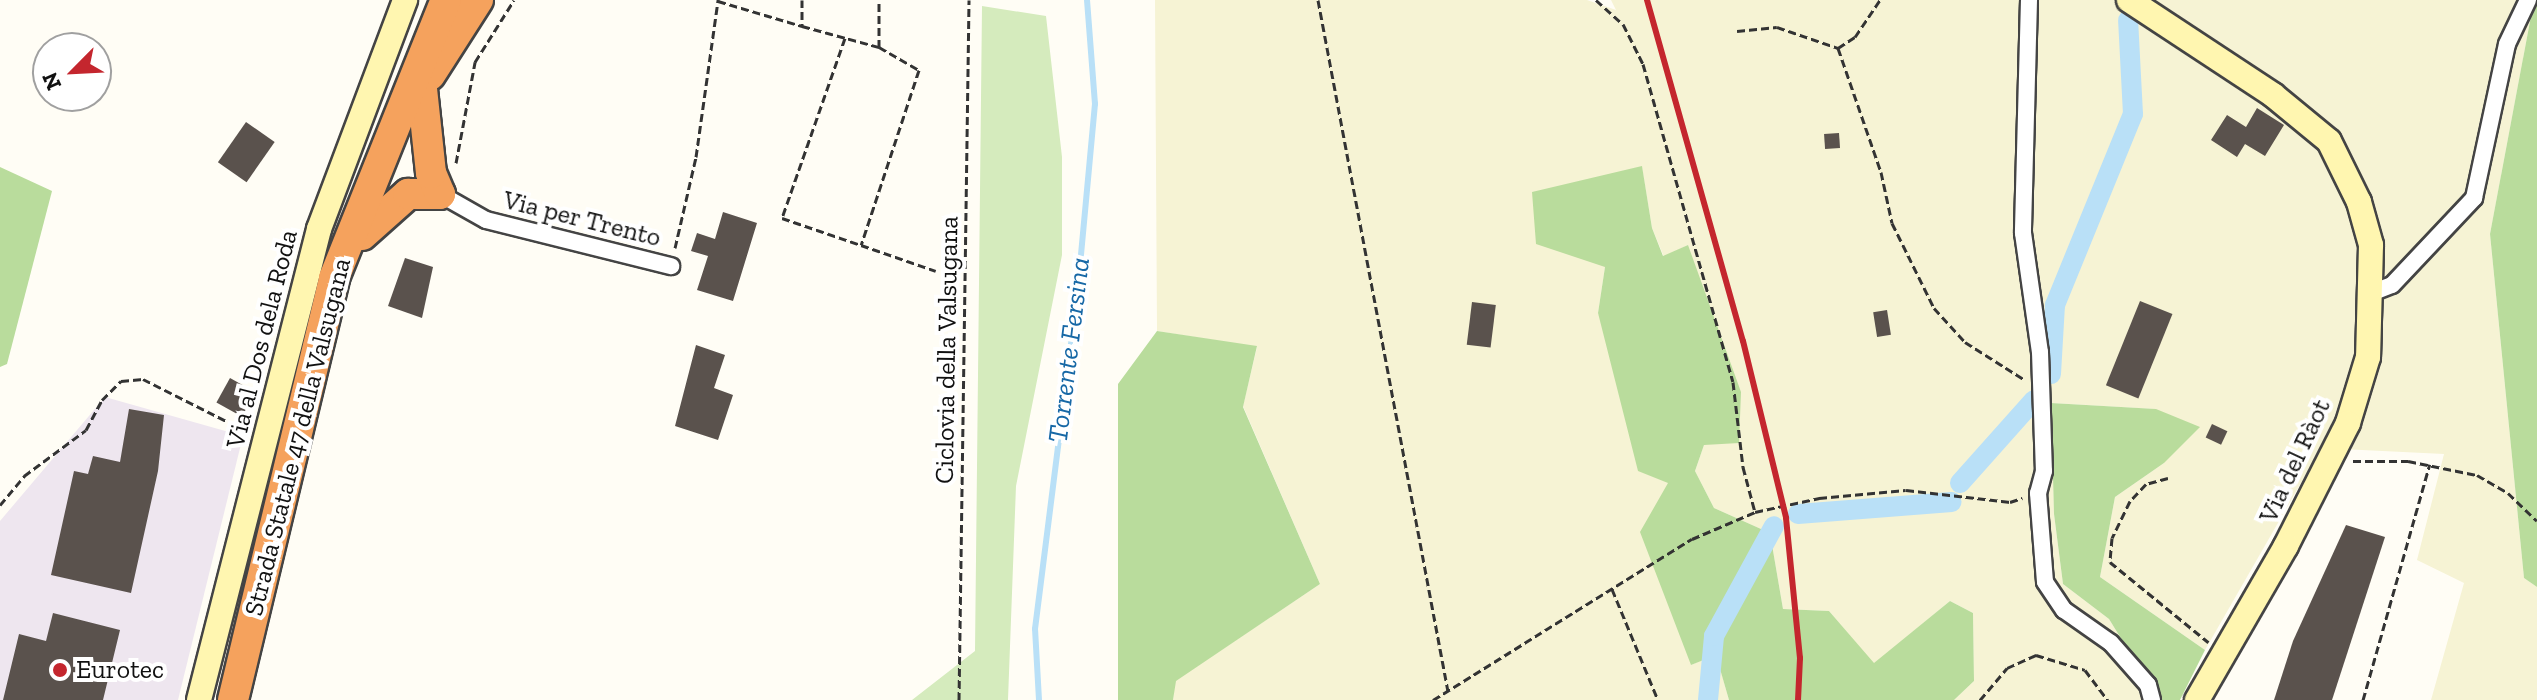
<!DOCTYPE html>
<html>
<head>
<meta charset="utf-8">
<style>
	body { margin:0 }
	#map { position:relative; width:2537px; height:700px; overflow:hidden; background:#fffdf5; font-family:"Zilla Slab",serif }
	div>[style] { position:absolute }
	[style*='--x'] { left:calc(var(--x)*1px); top:calc(var(--y)*1px); width:calc(var(--w)*1px); rotate:calc(var(--a)*1deg) }
	.industrial>* { inset:0; background:#eee6ef }
	.farmland>* { inset:0; background:#f6f3d4 }
	.green>* { inset:0; background:#d5ebbd }
	.forest>* { inset:0; background:#b9dc9c }
	.stream>* { height:6px; margin:-3px; padding:0 3px; transform-origin:3px; border-radius:3px; background:#b9e0f7 }
	.canal>* { height:20px; margin:-10px; padding:0 10px; transform-origin:10px; border-radius:10px; background:#b9e0f7 }
	.building>* { inset:0; background:#5a524d; transform-origin:0 0 }
	.path>* { height:3px; margin-top:-1.5px; transform-origin:0; background:repeating-linear-gradient(90deg,#333 0 8px,transparent 0 12px) }
	.roads { filter:drop-shadow(2px 0 #444) drop-shadow(-2px 0 #444) drop-shadow(0 2px #444) drop-shadow(0 -2px #444) }
	.street>* { height:16px; margin:-8px; padding:0 8px; transform-origin:8px; border-radius:8px; background:#fff }
	.secondary>* { height:24px; margin:-12px; padding:0 12px; transform-origin:12px; border-radius:12px; background:#fff6b0 }
	.highway>* { height:30px; margin:-15px; padding:0 15px; transform-origin:15px; border-radius:15px; background:#f5a25d }
	.rail>* { height:6px; margin:-3px; padding:0 3px; transform-origin:3px; border-radius:3px; background:#c4262e }
	.dots>* { width:22px; height:22px; translate:-50% -50%; box-sizing:border-box; border:4px solid #fff; border-radius:50% }
	span { translate:-50% -50%; white-space:nowrap; text-align:center; line-height:1.15; -webkit-text-stroke:8px #fff; paint-order:stroke }
	.street-label { font-size:26px; color:#111 }
	.poi-label { font-size:26px; color:#111 }
	.left { translate:0 -50%; text-align:left }
	.water-label { font-size:28px; color:#1768a6; font-style:italic }
	.north { position:absolute; left:32px; top:32px; width:80px; height:80px; box-sizing:border-box; background:#fff; border:2px solid #a0a0a0; border-radius:50%; rotate:246deg; font-size:22px; font-weight:700; line-height:32px; text-align:center; color:#111 }
	.north::after { content:''; display:block; margin:auto; width:28px; height:36px; background:#c4262e; clip-path:polygon(50% 0,100% 100%,50% 72%,0 100%) }
</style>
</head>
<body>
<div id="map">
	<div class="industrial">
		<i style="clip-path:polygon(105px 397px,243px 436px,178px 700px,0 700px,0 521px)"></i>
	</div>
	<div class="farmland">
		<i style="clip-path:polygon(1155px 0,1587px 0,1616px 10px,1611px 0,2534px 0,2490px 234px,2524px 578px,2537px 587px,2537px 700px,2431px 700px,2464px 583px,2417px 560px,2444px 454px,2321px 448px,2205px 650px,2100px 577px,2115px 497px,2164px 463px,2155px 409px,2052px 403px,2054px 514px,2063px 584px,2109px 619px,2159px 700px,1954px 700px,1974px 681px,1973px 613px,1950px 601px,1874px 664px,1829px 611px,1783px 609px,1770px 533px,1714px 508px,1695px 471px,1704px 445px,1688px 245px,1664px 257px,1652px 228px,1642px 167px,1605px 267px,1598px 313px,1668px 483px,1691px 665px,1716px 654px,1729px 700px,1173px 700px,1175px 681px,1320px 584px,1243px 406px,1257px 347px,1157px 331px)"></i>
	</div>
	<div class="green">
		<i style="clip-path:polygon(982px 6px,1046px 16px,1062px 157px,1062px 255px,1016px 486px,1008px 700px,912px 700px,975px 651px)"></i>
	</div>
	<div class="forest">
		<i style="clip-path:polygon(2534px 0,2537px 0,2537px 587px,2524px 578px,2490px 234px)"></i>
		<i style="clip-path:polygon(1642px 166px,1652px 228px,1663px 256px,1688px 245px,1741px 392px,1739px 443px,1704px 445px,1695px 471px,1714px 508px,1770px 533px,1783px 609px,1829px 611px,1874px 663px,1950px 601px,1973px 613px,1974px 681px,1954px 700px,1729px 700px,1716px 655px,1691px 665px,1640px 532px,1668px 483px,1638px 471px,1598px 313px,1605px 267px,1536px 244px,1532px 192px)"></i>
		<i style="clip-path:polygon(0 167px,52px 191px,7px 364px,0 367px)"></i>
		<i style="clip-path:polygon(1157px 331px,1257px 346px,1243px 407px,1320px 584px,1176px 681px,1173px 700px,1118px 700px,1118px 384px)"></i>
		<i style="clip-path:polygon(2051px 403px,2156px 409px,2200px 427px,2164px 463px,2115px 497px,2100px 577px,2205px 650px,2180px 700px,2159px 700px,2109px 619px,2063px 584px,2054px 514px)"></i>
	</div>
	<div class="stream">
		<i style="--x:1039;--y:700;--w:71;--a:-93.2"></i>
		<i style="--x:1035;--y:629;--w:345;--a:-82.8"></i>
		<i style="--x:1078;--y:287;--w:184;--a:-84.7"></i>
		<i style="--x:1095;--y:104;--w:104;--a:-94.4"></i>
	</div>
	<div class="canal">
		<i style="--x:2051;--y:374;--w:69;--a:-86.7"></i>
		<i style="--x:2055;--y:305;--w:206;--a:-67.8"></i>
		<i style="--x:2133;--y:114;--w:94;--a:-93"></i>
		<i style="--x:1960;--y:483;--w:111;--a:-48.3"></i>
		<i style="--x:1798;--y:514;--w:154;--a:-4.5"></i>
		<i style="--x:1708;--y:700;--w:64;--a:-84.6"></i>
		<i style="--x:1714;--y:636;--w:125;--a:-61.4"></i>
	</div>
	<div class="building">
		<i style="clip-path:polygon(2257px 108px,2284px 125px,2265px 156px,2245px 144px,2237px 157px,2211px 140px,2227px 115px,2246px 127px)"></i>
		<i style="left:246px;top:122px;width:35px;height:49px;rotate:35deg"></i>
		<i style="left:1839px;top:133px;width:15px;height:15px;rotate:86deg"></i>
		<i style="clip-path:polygon(723px 212px,757px 223px,733px 301px,697px 290px,708px 256px,691px 251px,697px 233px,715px 239px)"></i>
		<i style="clip-path:polygon(405px 258px,433px 267px,422px 318px,388px 306px)"></i>
		<i style="left:2140px;top:301px;width:35px;height:91px;rotate:22deg"></i>
		<i style="left:1472px;top:302px;width:24px;height:43px;rotate:7deg"></i>
		<i style="left:1887px;top:310px;width:25px;height:14px;rotate:81deg"></i>
		<i style="clip-path:polygon(696px 345px,725px 355px,714px 388px,733px 395px,718px 440px,675px 426px)"></i>
		<i style="left:230px;top:378px;width:33px;height:28px;rotate:29deg"></i>
		<i style="clip-path:polygon(129px 409px,164px 415px,158px 471px,131px 593px,51px 575px,74px 471px,88px 474px,93px 456px,120px 462px)"></i>
		<i style="left:2212px;top:424px;width:17px;height:15px;rotate:25deg"></i>
		<i style="clip-path:polygon(2346px 525px,2385px 537px,2332px 700px,2274px 700px,2293px 641px)"></i>
		<i style="clip-path:polygon(53px 613px,120px 630px,103px 700px,3px 700px,19px 634px,46px 641px)"></i>
	</div>
	<div class="path">
		<i style="--x:802;--y:0;--w:26;--a:90"></i>
		<i style="--x:802;--y:26;--w:80;--a:15.3"></i>
		<i style="--x:879;--y:47;--w:47;--a:-90"></i>
		<i style="--x:1318;--y:0;--w:703;--a:79.35"></i>
		<i style="--x:1596;--y:0;--w:36;--a:42"></i>
		<i style="--x:1623;--y:24;--w:45;--a:63.4"></i>
		<i style="--x:1643;--y:64;--w:330;--a:74.2"></i>
		<i style="--x:1733;--y:382;--w:86;--a:83.3"></i>
		<i style="--x:1743;--y:467;--w:47;--a:75.1"></i>
		<i style="--x:718;--y:1;--w:88;--a:16.6"></i>
		<i style="--x:1737;--y:31;--w:40;--a:-5.7"></i>
		<i style="--x:1777;--y:27;--w:65;--a:19"></i>
		<i style="--x:1838;--y:48;--w:20;--a:-33"></i>
		<i style="--x:1855;--y:37;--w:45;--a:-56"></i>
		<i style="--x:845;--y:38;--w:191;--a:109.3"></i>
		<i style="--x:782;--y:218;--w:83;--a:18.9"></i>
		<i style="--x:879;--y:47;--w:46;--a:29.9"></i>
		<i style="--x:919;--y:70;--w:184;--a:108.3"></i>
		<i style="--x:861;--y:245;--w:79;--a:19.1"></i>
		<i style="--x:1838;--y:48;--w:131;--a:70.9"></i>
		<i style="--x:1881;--y:172;--w:52;--a:77.8"></i>
		<i style="--x:1892;--y:223;--w:95;--a:63.7"></i>
		<i style="--x:1934;--y:308;--w:46;--a:47.6"></i>
		<i style="--x:1965;--y:342;--w:71;--a:32.3"></i>
		<i style="--x:456;--y:163;--w:103;--a:-79.3"></i>
		<i style="--x:475;--y:62;--w:73;--a:-57.8"></i>
		<i style="--x:675;--y:248;--w:93;--a:-77"></i>
		<i style="--x:696;--y:157;--w:159;--a:-82"></i>
		<i style="--x:2353;--y:461;--w:55;--a:0"></i>
		<i style="--x:2408;--y:461;--w:70;--a:11.5"></i>
		<i style="--x:2477;--y:475;--w:36;--a:30"></i>
		<i style="--x:2508;--y:493;--w:40;--a:44"></i>
		<i style="--x:2168;--y:478;--w:23;--a:165"></i>
		<i style="--x:2146;--y:484;--w:23;--a:133"></i>
		<i style="--x:2130;--y:501;--w:41;--a:115.9"></i>
		<i style="--x:2112;--y:538;--w:24;--a:95"></i>
		<i style="--x:2110;--y:562;--w:127;--a:39.2"></i>
		<i style="--x:0;--y:505;--w:38;--a:-50"></i>
		<i style="--x:24;--y:476;--w:77;--a:-36.6"></i>
		<i style="--x:86;--y:430;--w:34;--a:-62"></i>
		<i style="--x:102;--y:400;--w:27;--a:-45"></i>
		<i style="--x:121;--y:381;--w:22;--a:-5"></i>
		<i style="--x:143;--y:379;--w:118;--a:26.8"></i>
		<i style="--x:1612;--y:589;--w:120;--a:67.5"></i>
		<i style="--x:959;--y:700;--w:700;--a:-89.18"></i>
		<i style="--x:1433;--y:700;--w:305;--a:-31.9"></i>
		<i style="--x:1692;--y:539;--w:69;--a:-23.2"></i>
		<i style="--x:1755;--y:512;--w:66;--a:-12.3"></i>
		<i style="--x:1819;--y:498;--w:87;--a:-5.3"></i>
		<i style="--x:1906;--y:490;--w:105;--a:6.6"></i>
		<i style="--x:2010;--y:502;--w:13;--a:-18"></i>
		<i style="--x:1980;--y:700;--w:42;--a:-49.8"></i>
		<i style="--x:2007;--y:668;--w:32;--a:-24"></i>
		<i style="--x:2036;--y:655;--w:51;--a:17"></i>
		<i style="--x:2085;--y:670;--w:38;--a:53"></i>
		<i style="--x:2363;--y:700;--w:245;--a:-74.2"></i>
	</div>
	<div class="roads">
		<div class="street">
			<i style="--x:2029;--y:0;--w:233;--a:91.5"></i>
			<i style="--x:2023;--y:233;--w:120;--a:81.9"></i>
			<i style="--x:2040;--y:352;--w:119;--a:88.1"></i>
			<i style="--x:2044;--y:471;--w:23;--a:105"></i>
			<i style="--x:2038;--y:493;--w:89;--a:85.5"></i>
			<i style="--x:2045;--y:582;--w:34;--a:56"></i>
			<i style="--x:2064;--y:610;--w:57;--a:35.1"></i>
			<i style="--x:2111;--y:643;--w:56;--a:48.6"></i>
			<i style="--x:2148;--y:685;--w:16;--a:75"></i>
			<i style="--x:440;--y:194;--w:53;--a:29.5"></i>
			<i style="--x:486;--y:220;--w:191;--a:14"></i>
			<i style="--x:2371;--y:293;--w:22;--a:-21"></i>
			<i style="--x:2392;--y:285;--w:120;--a:-46.7"></i>
			<i style="--x:2474;--y:198;--w:157;--a:-77.9"></i>
			<i style="--x:2507;--y:44;--w:49;--a:-64.5"></i>
		</div>
		<div class="secondary">
			<i style="--x:2129;--y:0;--w:173;--a:33.4"></i>
			<i style="--x:2273;--y:95;--w:72;--a:39.4"></i>
			<i style="--x:2329;--y:141;--w:68;--a:63.8"></i>
			<i style="--x:2359;--y:202;--w:45;--a:74.4"></i>
			<i style="--x:2371;--y:245;--w:112;--a:91.5"></i>
			<i style="--x:2368;--y:357;--w:69;--a:106.9"></i>
			<i style="--x:2348;--y:423;--w:138;--a:116.8"></i>
			<i style="--x:2286;--y:546;--w:178;--a:120"></i>
			<i style="--x:199;--y:700;--w:486;--a:-75.7"></i>
			<i style="--x:319;--y:229;--w:245;--a:-69.4"></i>
		</div>
		<div class="highway">
			<i style="--x:430;--y:75;--w:89;--a:-57.4"></i>
			<i style="--x:362;--y:235;--w:62;--a:-41.7"></i>
			<i style="--x:408;--y:194;--w:32;--a:0"></i>
			<i style="--x:440;--y:194;--w:23;--a:-113"></i>
			<i style="--x:431;--y:173;--w:84;--a:-96.1"></i>
			<i style="--x:233;--y:700;--w:434;--a:-76.5"></i>
			<i style="--x:334;--y:278;--w:300;--a:-68.1"></i>
		</div>
	</div>
	<div class="rail">
		<i style="--x:1647;--y:0;--w:354;--a:74.3"></i>
		<i style="--x:1743;--y:341;--w:182;--a:76.3"></i>
		<i style="--x:1786;--y:518;--w:141;--a:84.3"></i>
		<i style="--x:1800;--y:658;--w:42;--a:92.7"></i>
	</div>
	<div class="dots">
		<i style="left:60px;top:670px;background:#c4262e"></i>
	</div>
	<div class="street-label">
		<span style="left:582px;top:219px;rotate:14deg">Via per Trento</span>
		<span style="left:262px;top:339px;rotate:-76deg">Via al Dos dela Roda</span>
		<span style="left:947px;top:350px;rotate:-89deg">Ciclovia della Valsugana</span>
		<span style="left:298px;top:437px;rotate:-76deg">Strada Statale 47 della Valsugana</span>
		<span style="left:2295px;top:461px;rotate:-65deg">Via del Ràot</span>
	</div>
	<div class="poi-label">
		<span class="left" style="left:76px;top:670px">Eurotec</span>
	</div>
	<div class="water-label">
		<span style="left:1069px;top:350px;rotate:-83deg">Torrente Fersina</span>
	</div>
	<div class="north">N</div>
</div>
</body>
</html>
